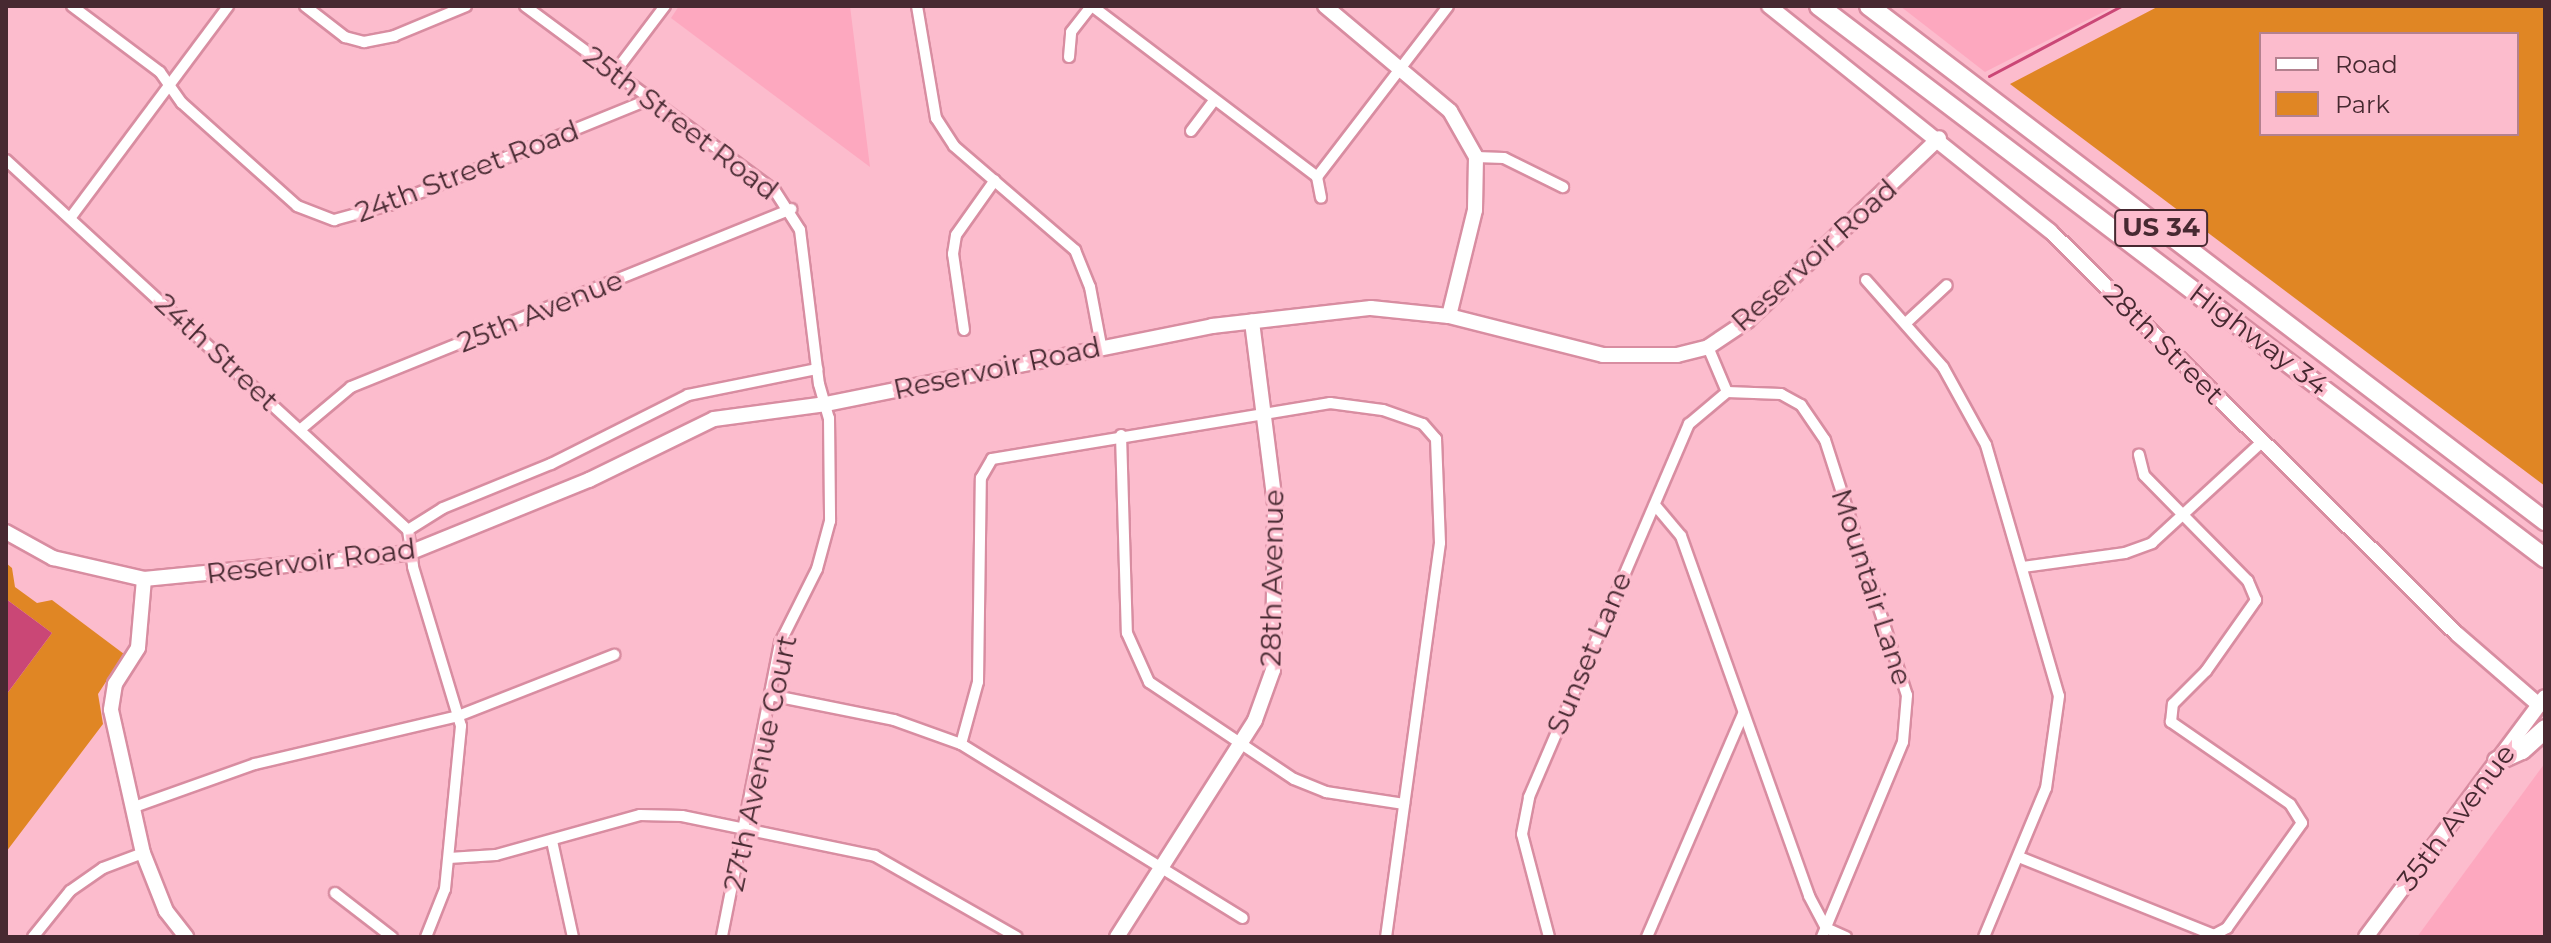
<!DOCTYPE html>
<html>
<head>
<meta charset="utf-8">
<style>
	body { margin:0 }
	#map { position:relative; width:2551px; height:943px; overflow:hidden; background:#fcbccd; font-family:Montserrat,sans-serif }
	div>[style] { position:absolute }
	[style*='--x'] { left:calc(var(--x)*1px); top:calc(var(--y)*1px); width:calc(var(--w)*1px); rotate:calc(var(--a)*1deg) }
	.built>* { inset:0; background:#fda8bf }
	.green>* { inset:0; background:#e08624 }
	.water>* { inset:0; background:#ca4776 }
	.stream>* { height:3px; margin:-1.5px; padding:0 1.5px; transform-origin:1.5px; border-radius:1.5px; background:#ca4776 }
	.roads { filter:drop-shadow(2px 0 #d88da1) drop-shadow(-2px 0 #d88da1) drop-shadow(0 2px #d88da1) drop-shadow(0 -2px #d88da1) }
	.street>* { height:10px; margin:-5px; padding:0 5px; transform-origin:5px; border-radius:5px; background:#fff }
	.secondary>* { height:14px; margin:-7px; padding:0 7px; transform-origin:7px; border-radius:7px; background:#fff }
	.highway>* { height:18px; margin:-9px; padding:0 9px; transform-origin:9px; border-radius:9px; background:#fff }
	span { translate:-50% -50%; white-space:nowrap; text-align:center; line-height:1.15; -webkit-text-stroke:7px #fcbccd; paint-order:stroke }
	.shield-label span { padding:2px 6px; background:#fcbccd; border:2px solid; border-radius:6px; -webkit-text-stroke-width:0 }
	.shield-label { font-size:26px; color:#472931; font-weight:700 }
	.street-label { font-size:28px; color:#472931 }
	.frame { position:absolute; inset:0; border:8px solid #472931; pointer-events:none }
	.legend { position:absolute; left:2259px; top:32px; width:260px; height:104px; box-sizing:border-box; background:#fcbccd; border:2px solid #b4818f; margin:0; padding:10px 14px; list-style:none; font-size:24px; color:#472931 }
	.legend li { display:flex; align-items:center; gap:16px; height:40px }
	.legend b { width:40px; border:2px solid #b4818f }
</style>
</head>
<body>
<div id="map">
	<div class="built">
		<i style="clip-path:polygon(679px 6px,850px 6px,870px 167px,671px 18px)"></i>
		<i style="clip-path:polygon(1900px 6px,2115px 6px,1985px 72px)"></i>
		<i style="clip-path:polygon(2545px 763px,2545px 937px,2417px 937px)"></i>
	</div>
	<div class="green">
		<i style="clip-path:polygon(evenodd,2159px 6px,2545px 6px,2545px 486px,2010px 84px,2159px 6px,2261px 34px,2517px 34px,2517px 134px,2261px 134px,2261px 34px)"></i>
		<i style="clip-path:polygon(6px 563px,12px 568px,15px 587px,37px 603px,52px 600px,124px 654px,98px 694px,103px 724px,6px 852px,6px 695px,52px 633px,6px 599px)"></i>
	</div>
	<div class="water">
		<i style="clip-path:polygon(6px 599px,52px 633px,6px 695px)"></i>
	</div>
	<div class="stream">
		<i style="--x:1989;--y:76;--w:149;--a:-27.9"></i>
	</div>
	<div class="roads">
		<div class="street">
			<i style="--x:72;--y:6;--w:110;--a:36.9"></i>
			<i style="--x:160;--y:72;--w:38;--a:55"></i>
			<i style="--x:182;--y:103;--w:154;--a:41.8"></i>
			<i style="--x:297;--y:206;--w:40;--a:21"></i>
			<i style="--x:334;--y:220;--w:57;--a:-15.3"></i>
			<i style="--x:389;--y:205;--w:282;--a:-22.1"></i>
			<i style="--x:305;--y:6;--w:51;--a:37.8"></i>
			<i style="--x:345;--y:37;--w:20;--a:15"></i>
			<i style="--x:364;--y:42;--w:31;--a:-11"></i>
			<i style="--x:394;--y:36;--w:78;--a:-22.6"></i>
			<i style="--x:525;--y:6;--w:311;--a:36.5"></i>
			<i style="--x:775;--y:191;--w:46;--a:57.3"></i>
			<i style="--x:800;--y:230;--w:155;--a:83"></i>
			<i style="--x:819;--y:384;--w:35;--a:74"></i>
			<i style="--x:829;--y:418;--w:103;--a:89.4"></i>
			<i style="--x:830;--y:521;--w:50;--a:105.2"></i>
			<i style="--x:817;--y:569;--w:83;--a:116.6"></i>
			<i style="--x:780;--y:643;--w:300;--a:101.2"></i>
			<i style="--x:917;--y:6;--w:114;--a:80.4"></i>
			<i style="--x:936;--y:118;--w:33;--a:57"></i>
			<i style="--x:954;--y:146;--w:160;--a:40.7"></i>
			<i style="--x:1075;--y:250;--w:40;--a:68"></i>
			<i style="--x:1090;--y:287;--w:59;--a:79.3"></i>
			<i style="--x:1092;--y:6;--w:283;--a:37.2"></i>
			<i style="--x:1317;--y:177;--w:21;--a:79"></i>
			<i style="--x:1069;--y:57;--w:25;--a:-85"></i>
			<i style="--x:1071;--y:32;--w:33;--a:-52"></i>
			<i style="--x:615;--y:72;--w:83;--a:-52.9"></i>
			<i style="--x:1191;--y:131;--w:38;--a:-53"></i>
			<i style="--x:1476;--y:157;--w:28;--a:2"></i>
			<i style="--x:1504;--y:158;--w:66;--a:26.2"></i>
			<i style="--x:6;--y:160;--w:546;--a:42.63"></i>
			<i style="--x:408;--y:530;--w:37;--a:82"></i>
			<i style="--x:413;--y:567;--w:166;--a:73.2"></i>
			<i style="--x:461;--y:726;--w:164;--a:95.6"></i>
			<i style="--x:445;--y:889;--w:52;--a:111.6"></i>
			<i style="--x:1317;--y:177;--w:215;--a:-52.5"></i>
			<i style="--x:71;--y:217;--w:263;--a:-53.3"></i>
			<i style="--x:1866;--y:280;--w:116;--a:48.5"></i>
			<i style="--x:1943;--y:367;--w:89;--a:61.1"></i>
			<i style="--x:1986;--y:445;--w:261;--a:73.8"></i>
			<i style="--x:2059;--y:696;--w:93;--a:98"></i>
			<i style="--x:2046;--y:788;--w:161;--a:112.6"></i>
			<i style="--x:1907;--y:322;--w:54;--a:-42.8"></i>
			<i style="--x:964;--y:330;--w:77;--a:-98.2"></i>
			<i style="--x:953;--y:254;--w:19;--a:-81"></i>
			<i style="--x:956;--y:235;--w:67;--a:-54.7"></i>
			<i style="--x:1708;--y:347;--w:49;--a:67.1"></i>
			<i style="--x:1727;--y:392;--w:54;--a:2.1"></i>
			<i style="--x:1781;--y:394;--w:23;--a:29"></i>
			<i style="--x:1801;--y:405;--w:42;--a:55.6"></i>
			<i style="--x:1825;--y:440;--w:268;--a:72.2"></i>
			<i style="--x:1907;--y:695;--w:47;--a:94.9"></i>
			<i style="--x:1903;--y:742;--w:211;--a:112.6"></i>
			<i style="--x:301;--y:429;--w:65;--a:-40"></i>
			<i style="--x:351;--y:387;--w:475;--a:-22"></i>
			<i style="--x:1121;--y:435;--w:198;--a:88.3"></i>
			<i style="--x:1127;--y:633;--w:54;--a:65.8"></i>
			<i style="--x:1149;--y:682;--w:174;--a:33.8"></i>
			<i style="--x:1294;--y:779;--w:35;--a:22"></i>
			<i style="--x:1326;--y:792;--w:79;--a:8.7"></i>
			<i style="--x:1655;--y:505;--w:40;--a:50"></i>
			<i style="--x:1681;--y:536;--w:382;--a:70.4"></i>
			<i style="--x:1809;--y:896;--w:36;--a:62"></i>
			<i style="--x:1826;--y:928;--w:22;--a:24"></i>
			<i style="--x:408;--y:530;--w:41;--a:-32.2"></i>
			<i style="--x:443;--y:508;--w:117;--a:-22.2"></i>
			<i style="--x:551;--y:464;--w:153;--a:-26.7"></i>
			<i style="--x:688;--y:395;--w:132;--a:-11.4"></i>
			<i style="--x:2023;--y:567;--w:103;--a:-7.8"></i>
			<i style="--x:2125;--y:553;--w:29;--a:-20"></i>
			<i style="--x:2152;--y:543;--w:149;--a:-42.6"></i>
			<i style="--x:770;--y:695;--w:126;--a:11.4"></i>
			<i style="--x:894;--y:720;--w:71;--a:19.7"></i>
			<i style="--x:961;--y:744;--w:331;--a:31.7"></i>
			<i style="--x:961;--y:744;--w:64;--a:-74.7"></i>
			<i style="--x:978;--y:682;--w:204;--a:-89.2"></i>
			<i style="--x:981;--y:478;--w:22;--a:-60"></i>
			<i style="--x:992;--y:459;--w:343;--a:-9.4"></i>
			<i style="--x:1330;--y:403;--w:53;--a:7.5"></i>
			<i style="--x:1383;--y:410;--w:42;--a:19.3"></i>
			<i style="--x:1423;--y:424;--w:20;--a:49"></i>
			<i style="--x:1436;--y:439;--w:104;--a:87.8"></i>
			<i style="--x:1440;--y:543;--w:398;--a:97.8"></i>
			<i style="--x:134;--y:807;--w:128;--a:-19.6"></i>
			<i style="--x:255;--y:764;--w:209;--a:-13.3"></i>
			<i style="--x:458;--y:716;--w:168;--a:-21.4"></i>
			<i style="--x:552;--y:841;--w:98;--a:77.7"></i>
			<i style="--x:2019;--y:857;--w:210;--a:21.8"></i>
			<i style="--x:2214;--y:935;--w:15;--a:-28"></i>
			<i style="--x:2227;--y:928;--w:129;--a:-54.5"></i>
			<i style="--x:2302;--y:823;--w:22;--a:-122"></i>
			<i style="--x:2290;--y:804;--w:145;--a:-145.4"></i>
			<i style="--x:2171;--y:722;--w:18;--a:-84"></i>
			<i style="--x:2173;--y:704;--w:47;--a:-45"></i>
			<i style="--x:2206;--y:671;--w:87;--a:-54.8"></i>
			<i style="--x:2256;--y:600;--w:21;--a:-113"></i>
			<i style="--x:2248;--y:581;--w:148;--a:-134.5"></i>
			<i style="--x:2144;--y:475;--w:21;--a:-104"></i>
			<i style="--x:449;--y:858;--w:47;--a:-3.7"></i>
			<i style="--x:496;--y:855;--w:149;--a:-15.5"></i>
			<i style="--x:640;--y:815;--w:42;--a:1.4"></i>
			<i style="--x:682;--y:816;--w:197;--a:11.7"></i>
			<i style="--x:875;--y:856;--w:163;--a:29.7"></i>
			<i style="--x:335;--y:893;--w:72;--a:37.7"></i>
			<i style="--x:33;--y:937;--w:59;--a:-51.2"></i>
			<i style="--x:70;--y:891;--w:40;--a:-34.9"></i>
			<i style="--x:103;--y:868;--w:43;--a:-20.6"></i>
			<i style="--x:1549;--y:937;--w:106;--a:-104.7"></i>
			<i style="--x:1522;--y:834;--w:38;--a:-79"></i>
			<i style="--x:1529;--y:797;--w:406;--a:-66.8"></i>
			<i style="--x:1689;--y:424;--w:50;--a:-40.1"></i>
			<i style="--x:1647;--y:937;--w:243;--a:-66.7"></i>
		</div>
		<div class="secondary">
			<i style="--x:1325;--y:6;--w:163;--a:40"></i>
			<i style="--x:1450;--y:111;--w:53;--a:60.5"></i>
			<i style="--x:1476;--y:157;--w:53;--a:91.1"></i>
			<i style="--x:1475;--y:210;--w:109;--a:103.8"></i>
			<i style="--x:1769;--y:6;--w:360;--a:38.7"></i>
			<i style="--x:2050;--y:231;--w:573;--a:44.72"></i>
			<i style="--x:2457;--y:634;--w:108;--a:40.9"></i>
			<i style="--x:6;--y:532;--w:54;--a:29"></i>
			<i style="--x:53;--y:558;--w:93;--a:13"></i>
			<i style="--x:144;--y:579;--w:266;--a:-5.6"></i>
			<i style="--x:409;--y:553;--w:194;--a:-22.1"></i>
			<i style="--x:589;--y:480;--w:139;--a:-26"></i>
			<i style="--x:714;--y:419;--w:113;--a:-7.6"></i>
			<i style="--x:826;--y:404;--w:394;--a:-11.4"></i>
			<i style="--x:1212;--y:326;--w:160;--a:-6.5"></i>
			<i style="--x:1371;--y:308;--w:78;--a:5.9"></i>
			<i style="--x:1449;--y:316;--w:159;--a:14.2"></i>
			<i style="--x:1603;--y:355;--w:74;--a:0"></i>
			<i style="--x:1677;--y:355;--w:32;--a:-14"></i>
			<i style="--x:1708;--y:347;--w:47;--a:-33.7"></i>
			<i style="--x:1747;--y:321;--w:265;--a:-43.6"></i>
			<i style="--x:144;--y:579;--w:69;--a:95"></i>
			<i style="--x:138;--y:648;--w:43;--a:122.6"></i>
			<i style="--x:115;--y:684;--w:26;--a:99"></i>
			<i style="--x:111;--y:710;--w:147;--a:77.4"></i>
			<i style="--x:143;--y:853;--w:62;--a:68.4"></i>
			<i style="--x:166;--y:911;--w:33;--a:52"></i>
			<i style="--x:1117;--y:937;--w:257;--a:-57.5"></i>
			<i style="--x:1255;--y:720;--w:53;--a:-70.2"></i>
			<i style="--x:1273;--y:670;--w:166;--a:-89.3"></i>
			<i style="--x:1275;--y:504;--w:184;--a:-97.2"></i>
			<i style="--x:2366;--y:937;--w:299;--a:-53.3"></i>
		</div>
		<div class="highway">
			<i style="--x:1819;--y:6;--w:912;--a:37.25"></i>
			<i style="--x:1869;--y:6;--w:850;--a:37.3"></i>
			<i style="--x:2497;--y:761;--w:27;--a:-24"></i>
			<i style="--x:2522;--y:750;--w:31;--a:-42"></i>
		</div>
	</div>
	<div class="shield-label">
		<span style="left:2161px;top:228px">US 34</span>
	</div>
	<div class="street-label">
		<span style="left:681px;top:123px;rotate:37deg">25th Street Road</span>
		<span style="left:467px;top:171px;rotate:-21deg">24th Street Road</span>
		<span style="left:1814px;top:255px;rotate:-42deg">Reservoir Road</span>
		<span style="left:540px;top:311px;rotate:-22deg">25th Avenue</span>
		<span style="left:2259px;top:339px;rotate:37deg">Highway 34</span>
		<span style="left:2164px;top:344px;rotate:45deg">28th Street</span>
		<span style="left:217px;top:352px;rotate:43deg">24th Street</span>
		<span style="left:997px;top:368px;rotate:-12deg">Reservoir Road</span>
		<span style="left:311px;top:561px;rotate:-7deg">Reservoir Road</span>
		<span style="left:1272px;top:578px;rotate:-89deg">28th Avenue</span>
		<span style="left:1872px;top:587px;rotate:72deg">Mountair Lane</span>
		<span style="left:1589px;top:653px;rotate:-67deg">Sunset Lane</span>
		<span style="left:760px;top:763px;rotate:-78deg">27th Avenue Court</span>
		<span style="left:2456px;top:817px;rotate:-53deg">35th Avenue</span>
	</div>
	<div class="frame"></div>
	<ul class="legend">
	<li><b style="height:10px;background:#fff"></b>Road</li>
	<li><b style="height:22px;background:#e08624"></b>Park</li>
	</ul>
</div>
</body>
</html>
